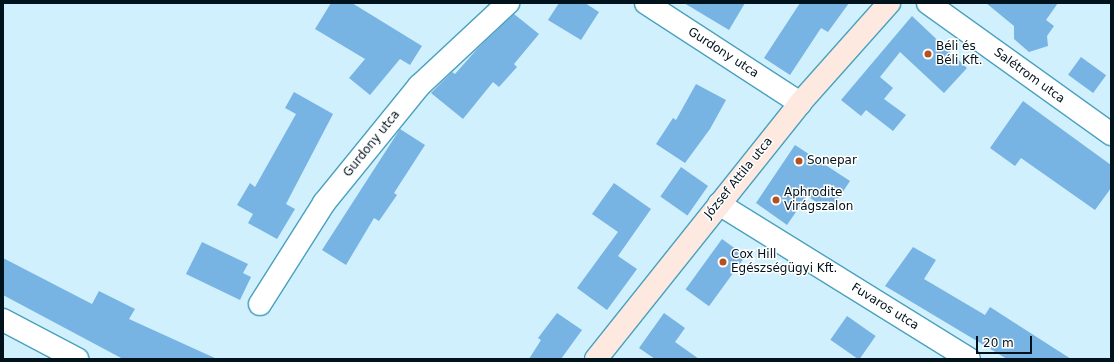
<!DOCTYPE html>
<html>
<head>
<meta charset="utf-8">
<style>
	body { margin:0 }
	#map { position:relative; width:1114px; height:362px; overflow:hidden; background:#d0f0fd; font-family:"DejaVu Sans",sans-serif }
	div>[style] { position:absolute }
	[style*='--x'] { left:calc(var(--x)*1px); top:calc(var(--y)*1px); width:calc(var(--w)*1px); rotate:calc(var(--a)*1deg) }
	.building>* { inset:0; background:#77b3e3; transform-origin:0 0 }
	.roads { filter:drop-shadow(1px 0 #4aa0be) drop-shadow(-1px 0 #4aa0be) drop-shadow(0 1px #4aa0be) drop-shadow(0 -1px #4aa0be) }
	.street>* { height:22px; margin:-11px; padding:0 11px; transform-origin:11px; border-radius:11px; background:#fff }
	.secondary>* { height:22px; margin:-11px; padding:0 11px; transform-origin:11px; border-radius:11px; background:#fee9e0 }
	.dots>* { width:11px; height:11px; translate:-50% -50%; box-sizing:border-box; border:2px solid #fff; border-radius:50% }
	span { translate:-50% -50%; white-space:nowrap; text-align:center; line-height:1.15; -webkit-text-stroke:3px #fff; paint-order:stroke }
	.poi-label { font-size:12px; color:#00121b }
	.left { translate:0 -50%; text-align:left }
	.street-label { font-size:12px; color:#00121b }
	.frame { position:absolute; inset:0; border:4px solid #00121b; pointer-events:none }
	.scale { position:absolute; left:976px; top:336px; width:56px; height:18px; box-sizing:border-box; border:2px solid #00121b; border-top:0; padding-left:5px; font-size:12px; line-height:14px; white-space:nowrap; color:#00121b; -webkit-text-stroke:3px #fff; paint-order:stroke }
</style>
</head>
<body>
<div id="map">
	<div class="building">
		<i style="clip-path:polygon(331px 3px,352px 3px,422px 46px,410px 65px,400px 59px,370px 95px,349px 78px,365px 59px,315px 29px)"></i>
		<i style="clip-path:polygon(559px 3px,585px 3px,599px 12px,581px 40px,548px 20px)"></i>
		<i style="clip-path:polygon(684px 3px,745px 3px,729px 30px)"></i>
		<i style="clip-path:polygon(800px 3px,849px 3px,828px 32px,821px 28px,790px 75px,764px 58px)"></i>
		<i style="clip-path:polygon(986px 3px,1058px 3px,1046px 20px,1054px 26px,1047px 36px,1048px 46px,1029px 52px,1014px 39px,1014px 26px)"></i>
		<i style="clip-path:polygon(514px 14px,539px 34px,514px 64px,517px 67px,499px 87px,493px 82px,463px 119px,431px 93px,452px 72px,455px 74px,478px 48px)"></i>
		<i style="clip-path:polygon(912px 16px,967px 68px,944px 93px,900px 52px,880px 77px,893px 88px,884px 99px,906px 115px,893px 131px,866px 110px,861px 116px,841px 100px)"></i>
		<i style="left:1081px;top:57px;width:31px;height:22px;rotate:36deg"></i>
		<i style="clip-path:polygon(696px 84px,726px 100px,710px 129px,685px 163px,656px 144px,673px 118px,676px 120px)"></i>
		<i style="clip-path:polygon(294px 92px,333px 114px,286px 204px,295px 209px,277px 239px,248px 223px,253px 214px,237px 205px,250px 183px,255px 187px,296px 114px,285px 108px)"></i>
		<i style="clip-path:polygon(1023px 101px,1111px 165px,1111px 188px,1095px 210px,1021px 158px,1015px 166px,990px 148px)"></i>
		<i style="clip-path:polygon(400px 129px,425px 145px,394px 193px,397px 195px,379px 221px,374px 218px,346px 265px,322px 250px)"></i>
		<i style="clip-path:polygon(795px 145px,850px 181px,830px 211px,807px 196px,787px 225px,756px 203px)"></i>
		<i style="left:681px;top:167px;width:33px;height:36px;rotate:35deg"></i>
		<i style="clip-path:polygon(614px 183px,651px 209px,618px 256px,637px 269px,607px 310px,577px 288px,618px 232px,592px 214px)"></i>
		<i style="left:722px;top:239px;width:29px;height:62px;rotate:36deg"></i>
		<i style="clip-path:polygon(202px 242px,248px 264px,243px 273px,251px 277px,240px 300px,186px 274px)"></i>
		<i style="clip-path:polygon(913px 247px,936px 260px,924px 279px,985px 315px,990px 307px,1071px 359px,1007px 359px,885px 286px)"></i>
		<i style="clip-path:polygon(3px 258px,92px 304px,99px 291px,135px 309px,129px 319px,217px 359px,123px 359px,3px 295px)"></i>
		<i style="clip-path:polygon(557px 313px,582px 330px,561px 359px,529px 359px,541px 340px,538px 338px)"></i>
		<i style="clip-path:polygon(664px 313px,685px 328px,675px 342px,699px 359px,655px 359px,639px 348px)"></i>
		<i style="left:847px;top:316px;width:35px;height:29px;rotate:35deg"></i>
	</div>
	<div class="roads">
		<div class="street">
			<i style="--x:646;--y:3;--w:184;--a:33"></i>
			<i style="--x:928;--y:3;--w:225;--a:35.6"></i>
			<i style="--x:719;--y:204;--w:294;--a:31.8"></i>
			<i style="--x:260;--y:304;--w:120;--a:-57.6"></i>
			<i style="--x:324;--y:203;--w:151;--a:-50.9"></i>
			<i style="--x:419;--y:86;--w:122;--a:-43"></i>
			<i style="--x:3;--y:320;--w:84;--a:27.8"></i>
		</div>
		<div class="secondary">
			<i style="--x:596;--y:359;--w:327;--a:-51.4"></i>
			<i style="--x:800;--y:103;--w:134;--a:-48.3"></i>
		</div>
	</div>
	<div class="dots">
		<i style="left:928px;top:54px;background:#b5511e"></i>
		<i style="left:799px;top:161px;background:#b5511e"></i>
		<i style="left:776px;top:200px;background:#b5511e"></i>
		<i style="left:723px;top:262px;background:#b5511e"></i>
	</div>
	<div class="poi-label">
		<span class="left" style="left:936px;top:54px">Béli és<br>Béli Kft.</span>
		<span class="left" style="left:807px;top:161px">Sonepar</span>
		<span class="left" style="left:784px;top:200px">Aphrodite<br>Virágszalon</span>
		<span class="left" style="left:731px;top:262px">Cox Hill<br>Egészségügyi Kft.</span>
	</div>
	<div class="street-label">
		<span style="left:723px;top:53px;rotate:33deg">Gurdony utca</span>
		<span style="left:1029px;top:76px;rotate:36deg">Salétrom utca</span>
		<span style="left:372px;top:144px;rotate:-51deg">Gurdony utca</span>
		<span style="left:739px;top:178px;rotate:-51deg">József Attila utca</span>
		<span style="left:885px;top:307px;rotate:32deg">Fuvaros utca</span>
	</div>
	<div class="frame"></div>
	<div class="scale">20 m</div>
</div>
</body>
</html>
